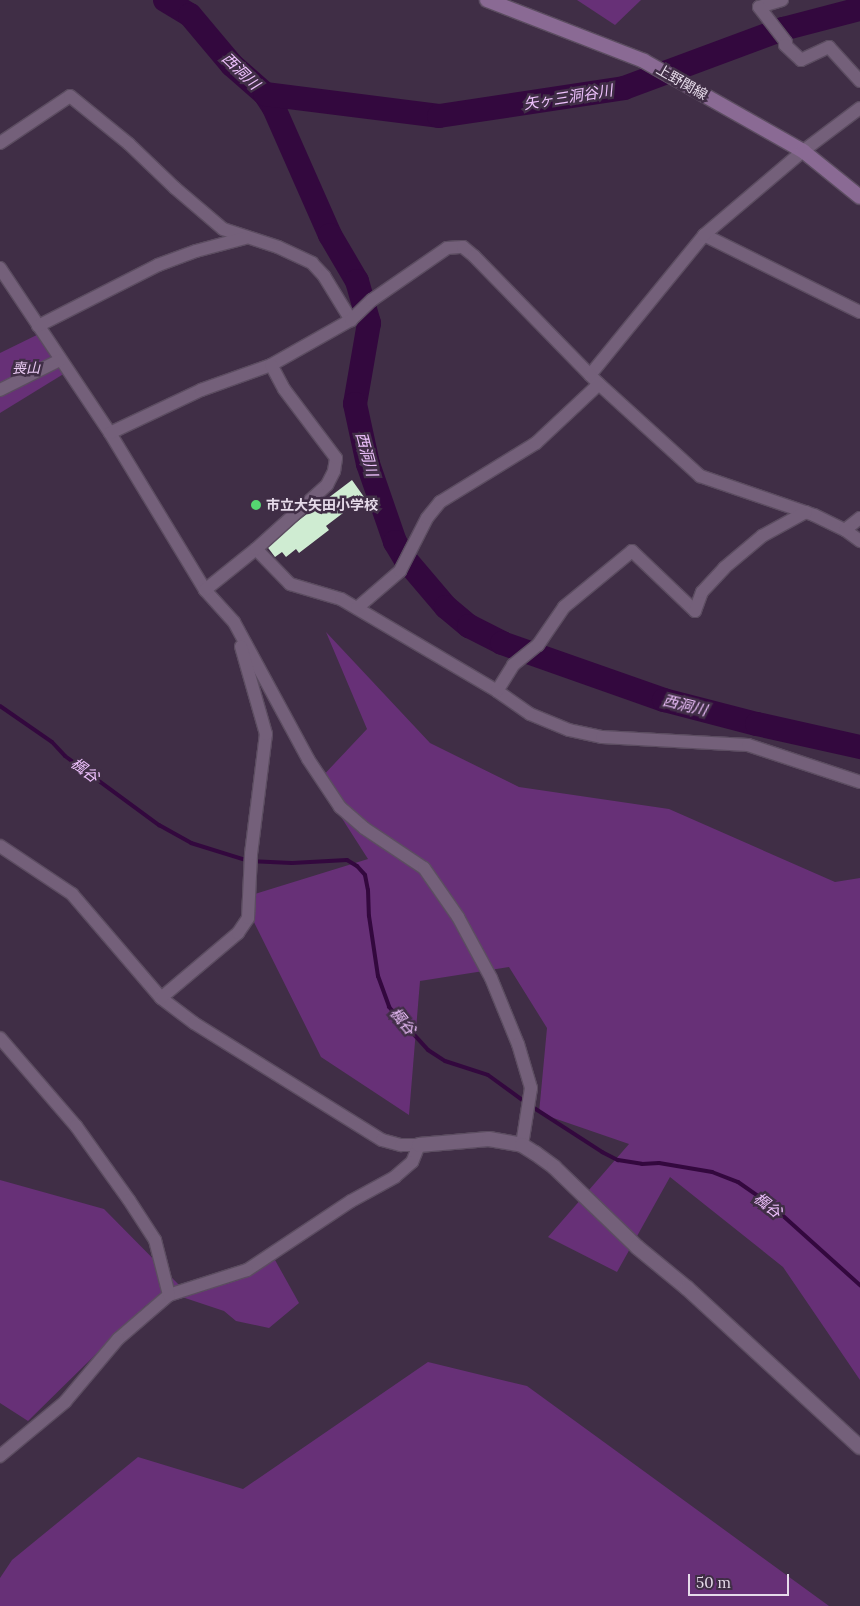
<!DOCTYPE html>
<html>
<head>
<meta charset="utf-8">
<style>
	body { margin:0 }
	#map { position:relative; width:860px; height:1606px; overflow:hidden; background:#402e46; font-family:Lora,"Noto Sans JP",serif }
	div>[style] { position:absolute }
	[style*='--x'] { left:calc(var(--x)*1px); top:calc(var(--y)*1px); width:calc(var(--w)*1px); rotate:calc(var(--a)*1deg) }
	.green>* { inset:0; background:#673077 }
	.stream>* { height:4px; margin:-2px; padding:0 2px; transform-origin:2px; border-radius:2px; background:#33083e }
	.river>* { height:24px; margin:-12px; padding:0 12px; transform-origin:12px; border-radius:12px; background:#33083e }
	.building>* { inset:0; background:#cfecd2 }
	.roads { filter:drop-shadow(1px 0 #5c4d61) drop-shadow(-1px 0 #5c4d61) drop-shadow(0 1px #5c4d61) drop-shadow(0 -1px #5c4d61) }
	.minor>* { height:12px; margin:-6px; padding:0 6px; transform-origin:6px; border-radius:6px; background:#74607a }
	.tertiary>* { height:14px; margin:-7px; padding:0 7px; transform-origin:7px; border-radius:7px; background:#74607a }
	.secondary>* { height:14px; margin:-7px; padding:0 7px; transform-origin:7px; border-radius:7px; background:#8a6a94 }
	.dots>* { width:14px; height:14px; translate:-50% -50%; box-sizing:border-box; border:2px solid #402e46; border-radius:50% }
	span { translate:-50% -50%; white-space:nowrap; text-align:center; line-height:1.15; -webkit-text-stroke:5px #402e46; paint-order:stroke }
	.street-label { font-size:14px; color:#e6dbea }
	.park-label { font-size:14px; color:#e9caf2; font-style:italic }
	.poi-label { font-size:14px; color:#e6dbea; font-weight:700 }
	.left { translate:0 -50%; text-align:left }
	.water-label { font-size:15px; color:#eec1fd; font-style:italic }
	.scale { position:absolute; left:688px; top:1574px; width:101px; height:22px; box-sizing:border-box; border:2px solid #e6dbea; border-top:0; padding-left:6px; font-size:15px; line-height:18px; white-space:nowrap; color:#e6dbea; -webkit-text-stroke:4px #402e46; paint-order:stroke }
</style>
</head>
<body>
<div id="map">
	<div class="green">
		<i style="clip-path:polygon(577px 0,641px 0,615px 25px)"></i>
		<i style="clip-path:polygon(47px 330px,70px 370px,0 413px,0 353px)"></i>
		<i style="clip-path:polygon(326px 632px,430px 743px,519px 787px,669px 809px,835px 882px,860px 878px,860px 1380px,783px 1267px,670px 1177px,617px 1272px,548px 1237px,629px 1144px,539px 1113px,547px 1028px,509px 967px,420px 981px,409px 1115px,321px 1057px,242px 898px,368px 859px,318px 781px,367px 729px)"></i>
		<i style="clip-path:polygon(0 1180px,104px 1209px,183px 1289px,145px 1306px,28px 1421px,0 1403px)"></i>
		<i style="clip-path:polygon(270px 1251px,299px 1303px,269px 1328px,236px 1321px,224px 1311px,176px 1295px,245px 1266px)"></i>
		<i style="clip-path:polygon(428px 1362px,527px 1386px,829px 1606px,0 1606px,0 1578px,12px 1560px,138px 1457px,243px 1489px)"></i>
	</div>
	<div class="stream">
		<i style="--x:0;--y:706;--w:63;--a:34.7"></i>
		<i style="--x:52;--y:742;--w:19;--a:47"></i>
		<i style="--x:65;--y:756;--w:117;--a:36.3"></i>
		<i style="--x:159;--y:825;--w:37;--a:29"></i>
		<i style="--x:191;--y:843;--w:61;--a:17.2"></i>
		<i style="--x:249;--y:861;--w:43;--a:2.7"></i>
		<i style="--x:292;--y:863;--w:55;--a:-3.1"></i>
		<i style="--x:347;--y:860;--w:12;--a:31"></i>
		<i style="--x:357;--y:866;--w:12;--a:48"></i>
		<i style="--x:365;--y:875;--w:15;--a:79"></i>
		<i style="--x:368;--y:890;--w:26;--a:88"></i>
		<i style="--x:369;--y:916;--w:61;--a:81.5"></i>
		<i style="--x:378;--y:976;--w:33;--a:70"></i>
		<i style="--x:389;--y:1007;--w:58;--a:47.8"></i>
		<i style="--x:428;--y:1050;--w:20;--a:33"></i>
		<i style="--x:445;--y:1061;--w:45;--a:18"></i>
		<i style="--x:488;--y:1075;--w:46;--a:36.1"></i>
		<i style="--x:531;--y:1106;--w:85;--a:32.9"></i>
		<i style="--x:602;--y:1152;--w:18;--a:27"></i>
		<i style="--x:618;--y:1160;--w:24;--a:9"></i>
		<i style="--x:642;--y:1164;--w:17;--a:-3"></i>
		<i style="--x:659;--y:1163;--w:54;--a:9.6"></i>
		<i style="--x:712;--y:1172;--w:28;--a:21"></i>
		<i style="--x:738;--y:1182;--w:40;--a:34.9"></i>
		<i style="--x:771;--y:1205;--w:120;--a:42"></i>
	</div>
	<div class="river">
		<i style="--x:165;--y:0;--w:29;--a:31"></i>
		<i style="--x:190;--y:15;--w:65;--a:50"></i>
		<i style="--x:232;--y:65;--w:44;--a:41.3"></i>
		<i style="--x:265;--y:94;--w:17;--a:57"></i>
		<i style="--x:274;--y:108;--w:139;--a:66.2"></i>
		<i style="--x:330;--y:235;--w:53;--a:59.6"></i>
		<i style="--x:357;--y:281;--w:44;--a:74.1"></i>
		<i style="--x:369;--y:323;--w:82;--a:99.8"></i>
		<i style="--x:355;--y:404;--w:61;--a:77.8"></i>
		<i style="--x:368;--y:464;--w:83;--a:70.9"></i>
		<i style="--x:395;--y:542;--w:21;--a:59"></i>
		<i style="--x:406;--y:560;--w:62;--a:49.6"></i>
		<i style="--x:446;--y:607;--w:30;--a:40"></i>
		<i style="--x:469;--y:626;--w:37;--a:27"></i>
		<i style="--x:502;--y:643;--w:172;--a:19.4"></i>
		<i style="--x:664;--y:700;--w:96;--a:14.5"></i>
		<i style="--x:757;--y:724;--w:106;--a:12.6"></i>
		<i style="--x:265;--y:94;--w:175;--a:7.2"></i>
		<i style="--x:439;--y:116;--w:187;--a:-8.6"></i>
		<i style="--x:624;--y:88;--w:170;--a:-20.4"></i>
		<i style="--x:783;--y:29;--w:80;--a:-14.6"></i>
	</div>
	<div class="building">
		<i style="clip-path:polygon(352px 480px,364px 497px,326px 526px,329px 530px,299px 553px,296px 549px,286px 557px,282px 552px,275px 557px,266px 545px)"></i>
	</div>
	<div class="roads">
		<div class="minor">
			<i style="--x:782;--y:0;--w:24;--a:163"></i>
			<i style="--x:759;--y:7;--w:44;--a:52.4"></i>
			<i style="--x:786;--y:42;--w:3;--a:108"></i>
			<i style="--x:785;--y:45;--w:22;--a:43"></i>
			<i style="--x:801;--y:60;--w:31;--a:-25"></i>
			<i style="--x:829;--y:47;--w:46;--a:47.6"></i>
			<i style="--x:0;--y:143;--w:84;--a:-33.9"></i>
			<i style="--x:70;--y:96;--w:76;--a:39.1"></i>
			<i style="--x:129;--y:144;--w:64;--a:43.7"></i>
			<i style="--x:175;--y:188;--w:63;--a:40.5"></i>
			<i style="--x:223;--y:229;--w:58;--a:18.1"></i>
			<i style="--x:278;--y:247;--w:38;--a:25"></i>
			<i style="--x:312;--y:263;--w:18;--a:47"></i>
			<i style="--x:324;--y:276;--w:52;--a:58.5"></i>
			<i style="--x:704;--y:235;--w:174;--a:26.3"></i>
			<i style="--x:0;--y:268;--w:198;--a:56.3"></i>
			<i style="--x:110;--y:433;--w:184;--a:58.8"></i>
			<i style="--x:205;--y:590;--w:43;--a:47.8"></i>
			<i style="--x:234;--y:622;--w:156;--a:61.6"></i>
			<i style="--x:308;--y:759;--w:58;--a:56.3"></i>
			<i style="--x:340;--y:807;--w:32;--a:41"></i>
			<i style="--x:364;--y:828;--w:72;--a:33.7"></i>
			<i style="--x:424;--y:868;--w:60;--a:55.2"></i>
			<i style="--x:458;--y:917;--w:69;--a:61.6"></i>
			<i style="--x:491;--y:978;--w:71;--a:67.8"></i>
			<i style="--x:518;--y:1044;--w:46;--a:73.5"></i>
			<i style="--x:531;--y:1088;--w:58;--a:99"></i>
			<i style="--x:38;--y:326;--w:135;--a:-26.9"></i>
			<i style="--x:158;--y:265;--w:40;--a:-20.2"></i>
			<i style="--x:196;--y:251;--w:51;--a:-14.9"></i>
			<i style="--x:590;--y:375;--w:181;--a:-50.8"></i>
			<i style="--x:704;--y:235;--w:130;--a:-40.3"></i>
			<i style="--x:803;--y:151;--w:71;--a:-37"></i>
			<i style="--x:0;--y:390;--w:67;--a:-26.6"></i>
			<i style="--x:110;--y:433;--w:101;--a:-25.3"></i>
			<i style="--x:201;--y:390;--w:74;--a:-19.7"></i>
			<i style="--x:271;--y:365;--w:92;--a:-29.4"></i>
			<i style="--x:351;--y:320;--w:29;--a:-44"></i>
			<i style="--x:372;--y:300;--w:91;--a:-34.7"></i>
			<i style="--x:447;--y:248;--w:16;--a:-4"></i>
			<i style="--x:463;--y:247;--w:14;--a:39"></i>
			<i style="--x:474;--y:256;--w:179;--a:45.7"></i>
			<i style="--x:599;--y:384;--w:137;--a:42.3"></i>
			<i style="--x:700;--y:476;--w:120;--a:18.9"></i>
			<i style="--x:814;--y:515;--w:34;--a:26"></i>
			<i style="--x:845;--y:530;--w:19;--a:36"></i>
			<i style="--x:845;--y:530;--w:19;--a:-39"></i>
			<i style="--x:256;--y:549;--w:49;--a:45.8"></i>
			<i style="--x:290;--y:584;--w:53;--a:16.4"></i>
			<i style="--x:341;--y:599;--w:181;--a:30.5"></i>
			<i style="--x:497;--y:691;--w:40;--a:34.9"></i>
			<i style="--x:530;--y:714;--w:42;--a:22.3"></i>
			<i style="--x:569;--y:730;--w:34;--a:12"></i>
			<i style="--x:602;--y:737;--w:146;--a:3.1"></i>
			<i style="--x:748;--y:745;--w:118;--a:18.3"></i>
			<i style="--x:205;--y:590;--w:65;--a:-38.8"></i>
			<i style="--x:256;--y:549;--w:96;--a:-42"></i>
			<i style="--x:327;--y:485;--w:16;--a:-63"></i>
			<i style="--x:334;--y:471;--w:13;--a:-81"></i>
			<i style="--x:336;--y:458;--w:86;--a:-127"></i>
			<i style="--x:284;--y:389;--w:27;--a:-118"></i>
			<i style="--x:357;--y:608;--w:57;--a:-40.7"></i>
			<i style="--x:400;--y:571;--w:59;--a:-63"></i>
			<i style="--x:427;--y:518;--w:21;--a:-51"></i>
			<i style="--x:440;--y:502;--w:113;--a:-31.6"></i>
			<i style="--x:536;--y:443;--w:86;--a:-43.1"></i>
			<i style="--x:497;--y:691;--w:31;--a:-58"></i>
			<i style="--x:513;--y:665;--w:32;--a:-39"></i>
			<i style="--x:538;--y:645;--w:46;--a:-55.6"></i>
			<i style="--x:564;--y:607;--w:88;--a:-39.5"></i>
			<i style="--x:632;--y:551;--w:87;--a:43.6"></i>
			<i style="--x:695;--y:611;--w:20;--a:-70"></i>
			<i style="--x:702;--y:592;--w:33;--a:-47"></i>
			<i style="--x:724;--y:568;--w:50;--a:-40.1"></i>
			<i style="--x:762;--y:536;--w:50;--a:-28.6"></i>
			<i style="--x:0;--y:846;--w:87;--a:33.7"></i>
			<i style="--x:72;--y:894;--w:137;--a:49.4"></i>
			<i style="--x:161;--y:998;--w:41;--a:37.1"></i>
			<i style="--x:194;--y:1023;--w:221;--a:31.9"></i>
			<i style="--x:382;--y:1140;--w:20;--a:15"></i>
			<i style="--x:401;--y:1145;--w:18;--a:0"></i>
			<i style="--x:419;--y:1145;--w:18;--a:112"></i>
			<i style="--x:412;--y:1162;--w:23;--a:139"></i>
			<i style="--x:395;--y:1177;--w:50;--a:151.4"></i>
			<i style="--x:351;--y:1201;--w:125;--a:146.4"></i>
			<i style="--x:247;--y:1270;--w:82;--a:162.2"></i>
			<i style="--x:169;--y:1295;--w:67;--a:139.2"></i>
			<i style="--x:118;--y:1339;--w:82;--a:130.1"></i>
			<i style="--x:65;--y:1402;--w:85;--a:140.3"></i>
			<i style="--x:161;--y:998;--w:101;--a:-40.2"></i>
			<i style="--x:238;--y:933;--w:18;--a:-56"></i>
			<i style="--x:248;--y:918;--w:64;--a:-87.3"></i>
			<i style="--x:251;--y:854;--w:121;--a:-82.9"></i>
			<i style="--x:266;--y:734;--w:91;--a:-105.9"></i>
			<i style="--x:0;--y:1038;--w:116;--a:49.2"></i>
			<i style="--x:76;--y:1126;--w:91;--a:54.4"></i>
			<i style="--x:129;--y:1200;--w:48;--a:57"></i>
			<i style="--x:155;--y:1240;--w:57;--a:75.7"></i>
		</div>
		<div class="tertiary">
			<i style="--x:419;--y:1145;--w:70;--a:-4.9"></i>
			<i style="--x:489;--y:1139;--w:34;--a:10"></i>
			<i style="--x:522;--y:1145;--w:15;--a:32"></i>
			<i style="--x:535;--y:1153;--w:24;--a:36"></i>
			<i style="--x:554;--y:1167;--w:115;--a:43.9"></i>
			<i style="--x:637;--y:1247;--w:65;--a:39.4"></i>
			<i style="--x:687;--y:1288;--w:235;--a:42.6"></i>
		</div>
		<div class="secondary">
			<i style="--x:487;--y:0;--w:168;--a:21.2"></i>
			<i style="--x:644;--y:61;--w:183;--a:29.5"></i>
			<i style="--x:803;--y:151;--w:73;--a:38.9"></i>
		</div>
	</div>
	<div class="dots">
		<i style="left:256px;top:505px;background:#55d671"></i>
	</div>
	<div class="street-label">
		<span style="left:682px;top:82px;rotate:30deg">上野関線</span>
	</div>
	<div class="park-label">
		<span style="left:26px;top:368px">喪山</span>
	</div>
	<div class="poi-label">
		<span class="left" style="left:266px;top:505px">市立大矢田小学校</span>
	</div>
	<div class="water-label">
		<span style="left:241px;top:71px;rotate:44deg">西洞川</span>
		<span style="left:568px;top:97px;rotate:-9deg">矢ヶ三洞谷川</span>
		<span style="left:367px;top:454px;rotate:75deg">西洞川</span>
		<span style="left:685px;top:705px;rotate:14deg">西洞川</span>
		<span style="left:85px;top:770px;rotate:37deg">楓谷</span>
		<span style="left:403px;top:1021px;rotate:50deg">楓谷</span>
		<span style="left:768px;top:1205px;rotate:38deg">楓谷</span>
	</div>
	<div class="scale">50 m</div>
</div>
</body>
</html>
